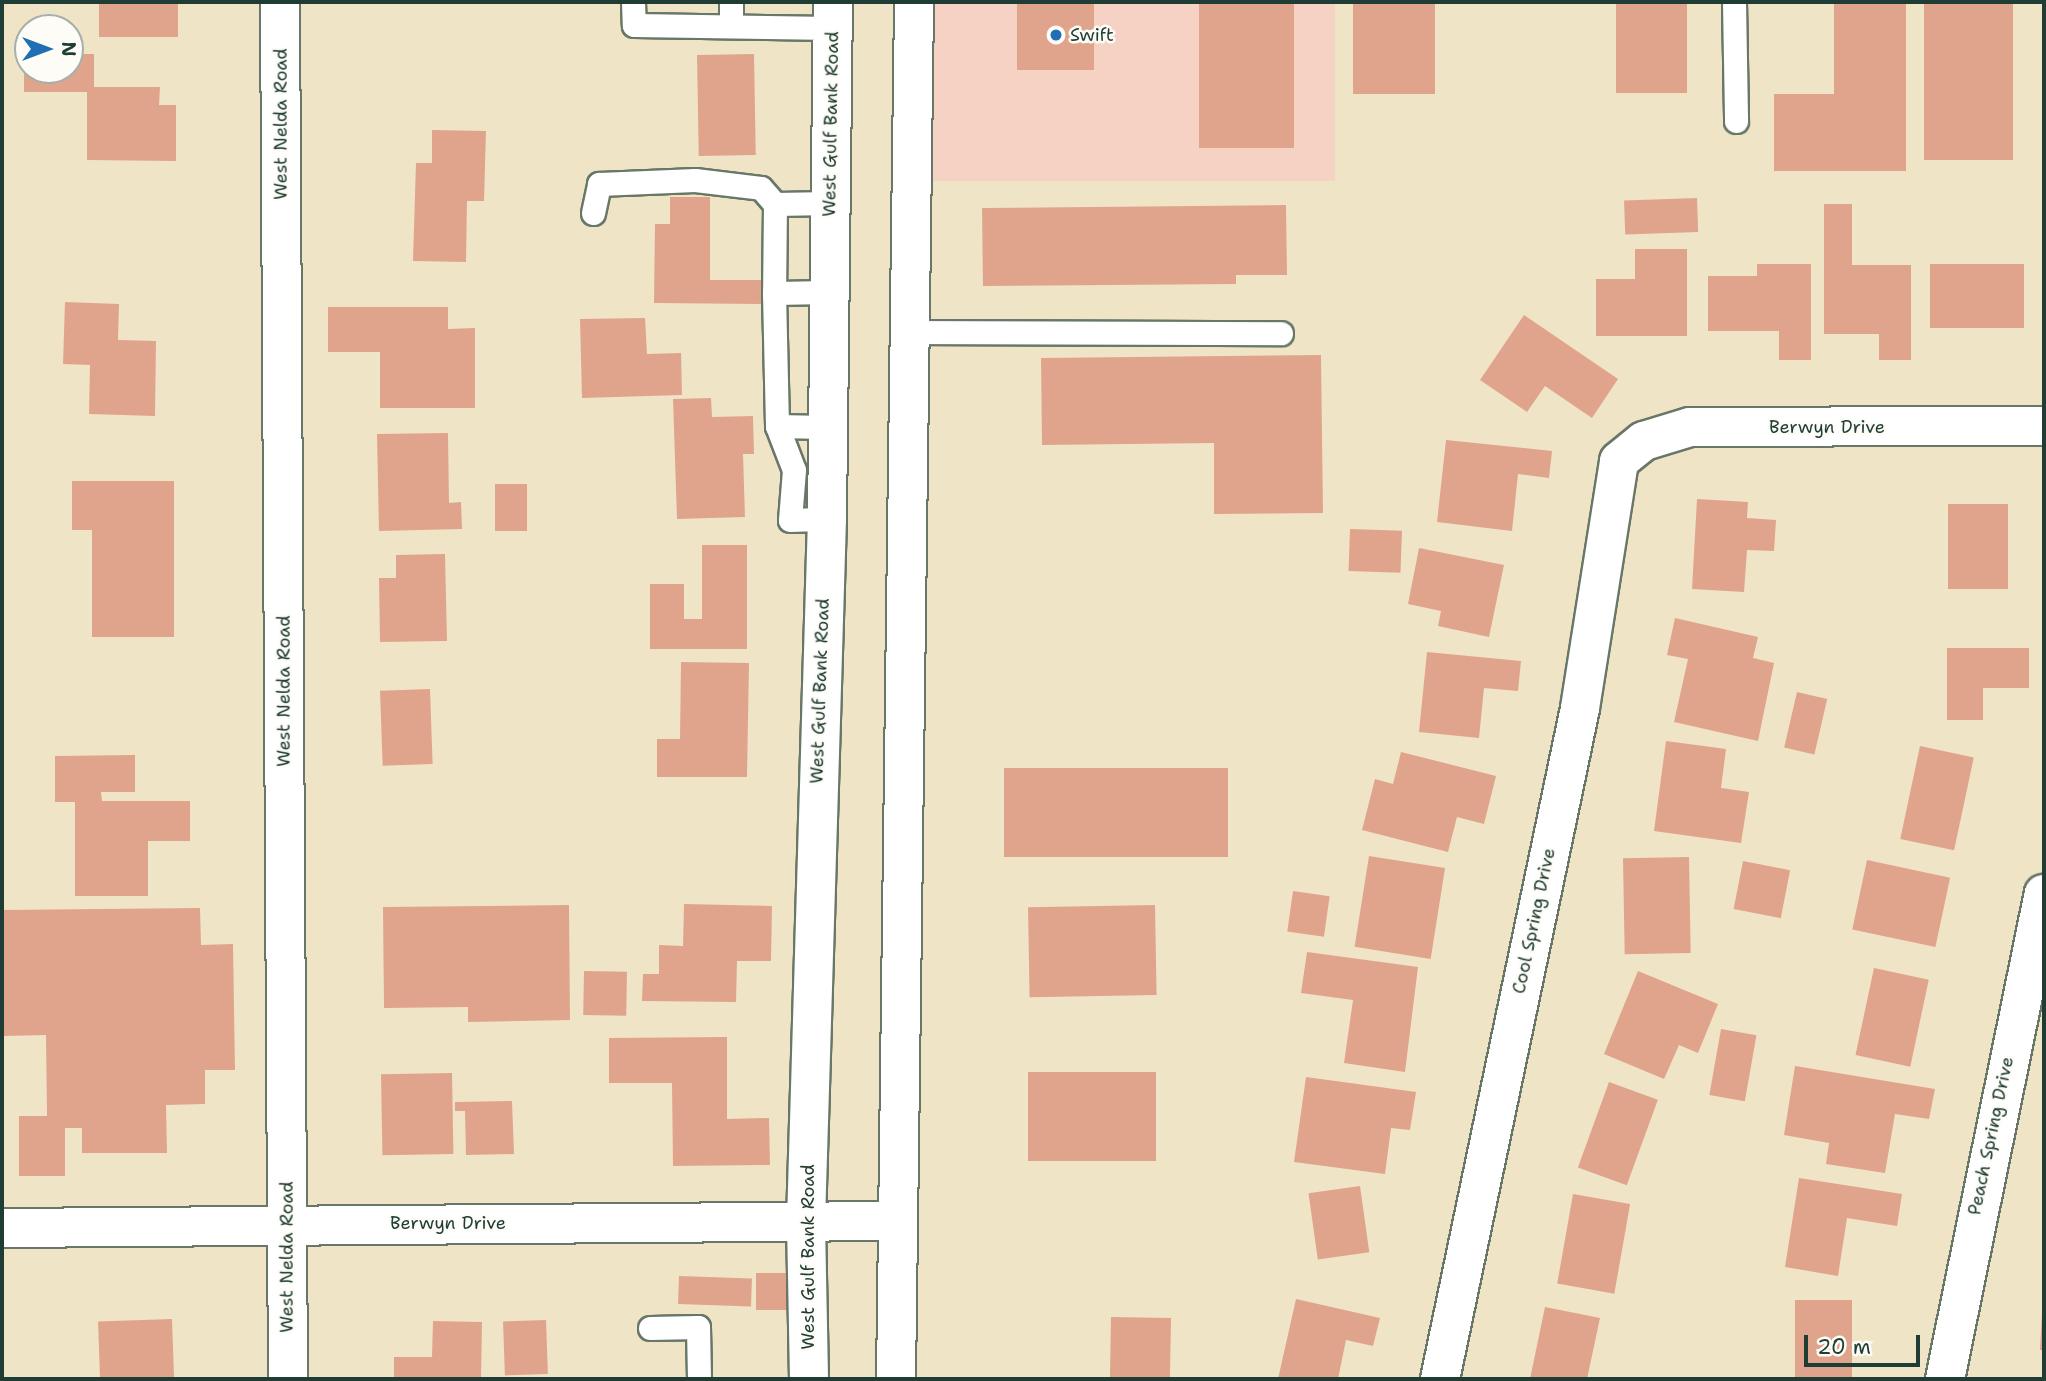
<!DOCTYPE html>
<html>
<head>
<meta charset="utf-8">
<style>
	body { margin:0 }
	#map { position:relative; width:2046px; height:1381px; overflow:hidden; background:#f0e4c7; font-family:"Shantell Sans",sans-serif }
	div>[style] { position:absolute }
	[style*='--x'] { left:calc(var(--x)*1px); top:calc(var(--y)*1px); width:calc(var(--w)*1px); rotate:calc(var(--a)*1deg) }
	.built>* { inset:0; background:#f5d2c3; transform-origin:0 0 }
	.building>* { inset:0; background:#e0a48c; transform-origin:0 0 }
	.roads { filter:drop-shadow(2px 0 #687767) drop-shadow(-2px 0 #687767) drop-shadow(0 2px #687767) drop-shadow(0 -2px #687767) }
	.service>* { height:23px; margin:-11.5px; padding:0 11.5px; transform-origin:11.5px; border-radius:11.5px; background:#fff }
	.minor>* { height:38px; margin:-19px; padding:0 19px; transform-origin:19px; border-radius:19px; background:#fff }
	.secondary>* { height:38px; margin:-19px; padding:0 19px; transform-origin:19px; border-radius:19px; background:#fff }
	.dots>* { width:19px; height:19px; translate:-50% -50%; box-sizing:border-box; border:4px solid #fdfcf7; border-radius:50% }
	span { translate:-50% -50%; white-space:nowrap; text-align:center; line-height:1.15; -webkit-text-stroke:5px #fdfcf7; paint-order:stroke }
	.poi-label { font-size:18px; color:#1f3d34 }
	.left { translate:0 -50%; text-align:left }
	.street-label { font-size:18px; color:#1f3d34 }
	.frame { position:absolute; inset:0; border:4px solid #1f3d34; pointer-events:none }
	.north { position:absolute; left:14px; top:14px; width:70px; height:70px; box-sizing:border-box; background:#fdfcf7; border:2px solid #a4b0a9; border-radius:50%; rotate:90deg; font-size:19px; font-weight:700; line-height:28px; text-align:center; color:#1f3d34 }
	.north::after { content:''; display:block; margin:auto; width:24px; height:32px; background:#1f6fb2; clip-path:polygon(50% 0,100% 100%,50% 72%,0 100%) }
	.scale { position:absolute; left:1804px; top:1335px; width:116px; height:32px; box-sizing:border-box; border:4px solid #1f3d34; border-top:0; padding-left:9px; font-size:21px; line-height:24px; white-space:nowrap; color:#1f3d34; -webkit-text-stroke:5px #fdfcf7; paint-order:stroke }
</style>
</head>
<body>
<div id="map">
	<div class="built">
		<i style="left:925px;top:2px;width:410px;height:179px"></i>
	</div>
	<div class="building">
		<i style="left:99px;top:2px;width:79px;height:35px"></i>
		<i style="left:1017px;top:2px;width:77px;height:68px"></i>
		<i style="left:1199px;top:2px;width:95px;height:146px"></i>
		<i style="left:1353px;top:2px;width:82px;height:92px"></i>
		<i style="left:1616px;top:2px;width:71px;height:91px"></i>
		<i style="clip-path:polygon(1834px 2px,1906px 2px,1906px 171px,1774px 171px,1774px 94px,1834px 94px)"></i>
		<i style="left:1924px;top:2px;width:89px;height:158px"></i>
		<i style="clip-path:polygon(24px 53px,28px 70px,70px 70px,70px 54px,94px 54px,94px 87px,160px 87px,159px 105px,176px 105px,176px 161px,87px 160px,87px 92px,24px 92px)"></i>
		<i style="left:754px;top:54px;width:101px;height:57px;rotate:89deg"></i>
		<i style="clip-path:polygon(432px 130px,486px 131px,484px 201px,467px 201px,466px 262px,413px 261px,416px 163px,432px 163px)"></i>
		<i style="clip-path:polygon(670px 197px,710px 197px,710px 280px,761px 280px,761px 304px,654px 303px,655px 224px,670px 224px)"></i>
		<i style="left:1697px;top:198px;width:34px;height:73px;rotate:88deg"></i>
		<i style="clip-path:polygon(1824px 204px,1852px 204px,1852px 265px,1911px 265px,1911px 360px,1879px 360px,1879px 334px,1824px 334px)"></i>
		<i style="clip-path:polygon(1286px 205px,1287px 275px,1236px 275px,1236px 284px,983px 286px,982px 208px)"></i>
		<i style="clip-path:polygon(1635px 249px,1687px 249px,1687px 336px,1596px 336px,1596px 279px,1635px 279px)"></i>
		<i style="clip-path:polygon(1757px 264px,1811px 264px,1811px 360px,1779px 360px,1779px 331px,1708px 331px,1708px 276px,1757px 276px)"></i>
		<i style="left:1930px;top:264px;width:94px;height:64px"></i>
		<i style="clip-path:polygon(65px 302px,119px 304px,118px 340px,156px 341px,155px 416px,89px 414px,90px 365px,63px 364px)"></i>
		<i style="clip-path:polygon(328px 307px,448px 307px,448px 329px,475px 328px,475px 408px,380px 408px,380px 352px,328px 352px)"></i>
		<i style="clip-path:polygon(1524px 315px,1618px 379px,1592px 418px,1545px 386px,1527px 412px,1480px 380px)"></i>
		<i style="clip-path:polygon(645px 318px,647px 354px,681px 353px,682px 395px,582px 398px,580px 319px)"></i>
		<i style="clip-path:polygon(1321px 355px,1323px 513px,1214px 514px,1214px 443px,1042px 445px,1041px 358px)"></i>
		<i style="clip-path:polygon(711px 398px,712px 417px,753px 416px,754px 454px,743px 454px,745px 517px,677px 519px,673px 399px)"></i>
		<i style="clip-path:polygon(448px 433px,449px 503px,461px 502px,462px 529px,379px 531px,377px 434px)"></i>
		<i style="clip-path:polygon(1446px 440px,1552px 451px,1549px 478px,1518px 474px,1512px 531px,1437px 522px)"></i>
		<i style="clip-path:polygon(72px 481px,174px 481px,174px 637px,92px 637px,92px 530px,72px 530px)"></i>
		<i style="left:527px;top:484px;width:47px;height:32px;rotate:90deg"></i>
		<i style="clip-path:polygon(1697px 499px,1748px 502px,1747px 518px,1776px 520px,1774px 551px,1747px 550px,1744px 592px,1692px 589px)"></i>
		<i style="left:1948px;top:504px;width:60px;height:85px"></i>
		<i style="left:1350px;top:529px;width:52px;height:42px;rotate:2deg"></i>
		<i style="clip-path:polygon(702px 545px,747px 545px,747px 649px,650px 649px,650px 584px,684px 584px,684px 619px,702px 619px)"></i>
		<i style="clip-path:polygon(1419px 548px,1504px 565px,1489px 637px,1438px 626px,1441px 611px,1408px 604px)"></i>
		<i style="clip-path:polygon(445px 554px,447px 641px,380px 642px,379px 578px,396px 578px,396px 555px)"></i>
		<i style="clip-path:polygon(1675px 618px,1758px 637px,1753px 658px,1774px 663px,1758px 741px,1674px 722px,1688px 659px,1667px 655px)"></i>
		<i style="clip-path:polygon(1947px 648px,2029px 648px,2029px 688px,1983px 688px,1983px 720px,1947px 720px)"></i>
		<i style="clip-path:polygon(1427px 652px,1521px 661px,1518px 691px,1484px 688px,1479px 738px,1419px 732px)"></i>
		<i style="clip-path:polygon(681px 662px,749px 663px,747px 777px,657px 777px,657px 739px,680px 739px)"></i>
		<i style="left:430px;top:689px;width:75px;height:50px;rotate:88deg"></i>
		<i style="left:1797px;top:692px;width:31px;height:57px;rotate:13deg"></i>
		<i style="clip-path:polygon(1666px 741px,1726px 749px,1721px 788px,1749px 792px,1741px 843px,1654px 831px)"></i>
		<i style="left:1920px;top:746px;width:55px;height:95px;rotate:12deg"></i>
		<i style="clip-path:polygon(1401px 752px,1496px 776px,1484px 824px,1457px 817px,1448px 852px,1362px 830px,1375px 779px,1393px 784px)"></i>
		<i style="clip-path:polygon(135px 755px,135px 792px,101px 792px,102px 801px,190px 801px,190px 841px,148px 841px,148px 896px,75px 896px,75px 802px,55px 802px,55px 756px)"></i>
		<i style="left:1228px;top:768px;width:89px;height:224px;rotate:90deg"></i>
		<i style="left:1369px;top:856px;width:77px;height:92px;rotate:9deg"></i>
		<i style="left:1689px;top:857px;width:96px;height:66px;rotate:89deg"></i>
		<i style="left:1867px;top:860px;width:85px;height:71px;rotate:12deg"></i>
		<i style="left:1743px;top:861px;width:48px;height:49px;rotate:11deg"></i>
		<i style="left:1293px;top:891px;width:37px;height:41px;rotate:8deg"></i>
		<i style="clip-path:polygon(684px 904px,772px 906px,771px 961px,737px 961px,736px 1002px,642px 1001px,643px 974px,659px 974px,659px 945px,683px 946px)"></i>
		<i style="clip-path:polygon(569px 905px,570px 1020px,468px 1022px,468px 1007px,384px 1008px,383px 907px)"></i>
		<i style="left:1155px;top:905px;width:90px;height:127px;rotate:89deg"></i>
		<i style="clip-path:polygon(200px 908px,201px 945px,233px 944px,235px 1070px,205px 1070px,205px 1104px,166px 1105px,167px 1153px,82px 1153px,82px 1128px,65px 1128px,65px 1176px,19px 1176px,19px 1116px,47px 1116px,46px 1035px,3px 1036px,2px 910px)"></i>
		<i style="clip-path:polygon(1307px 952px,1418px 967px,1405px 1072px,1344px 1063px,1353px 1000px,1301px 993px)"></i>
		<i style="left:1874px;top:968px;width:56px;height:89px;rotate:12deg"></i>
		<i style="left:584px;top:971px;width:43px;height:44px;rotate:1deg"></i>
		<i style="clip-path:polygon(1638px 971px,1718px 1004px,1698px 1053px,1679px 1045px,1664px 1079px,1604px 1054px)"></i>
		<i style="left:1721px;top:1029px;width:36px;height:67px;rotate:10deg"></i>
		<i style="clip-path:polygon(727px 1037px,727px 1119px,769px 1118px,770px 1165px,673px 1166px,672px 1083px,609px 1083px,609px 1038px)"></i>
		<i style="clip-path:polygon(1795px 1066px,1935px 1089px,1929px 1119px,1895px 1114px,1885px 1173px,1826px 1164px,1829px 1143px,1784px 1135px)"></i>
		<i style="left:1028px;top:1072px;width:128px;height:89px"></i>
		<i style="left:452px;top:1073px;width:81px;height:71px;rotate:89deg"></i>
		<i style="clip-path:polygon(1306px 1077px,1416px 1092px,1410px 1130px,1391px 1128px,1385px 1174px,1294px 1162px)"></i>
		<i style="left:1609px;top:1082px;width:52px;height:91px;rotate:20deg"></i>
		<i style="clip-path:polygon(512px 1101px,514px 1154px,466px 1155px,465px 1111px,455px 1111px,455px 1102px)"></i>
		<i style="clip-path:polygon(1799px 1178px,1902px 1194px,1897px 1226px,1847px 1218px,1838px 1276px,1785px 1267px)"></i>
		<i style="left:1360px;top:1186px;width:67px;height:52px;rotate:82deg"></i>
		<i style="left:1573px;top:1194px;width:58px;height:91px;rotate:10deg"></i>
		<i style="left:756px;top:1273px;width:35px;height:37px"></i>
		<i style="left:679px;top:1276px;width:73px;height:28px;rotate:2deg"></i>
		<i style="clip-path:polygon(1296px 1299px,1380px 1318px,1373px 1346px,1346px 1340px,1338px 1379px,1278px 1379px)"></i>
		<i style="left:1795px;top:1300px;width:57px;height:79px"></i>
		<i style="clip-path:polygon(1545px 1307px,1600px 1318px,1587px 1379px,1530px 1379px)"></i>
		<i style="clip-path:polygon(2042px 1312px,2044px 1312px,2044px 1350px,2040px 1350px)"></i>
		<i style="left:1111px;top:1317px;width:60px;height:62px;rotate:1deg"></i>
		<i style="left:172px;top:1319px;width:60px;height:74px;rotate:88deg"></i>
		<i style="left:546px;top:1320px;width:54px;height:43px;rotate:88deg"></i>
		<i style="clip-path:polygon(433px 1321px,482px 1322px,481px 1379px,394px 1379px,394px 1357px,432px 1357px)"></i>
	</div>
	<div class="roads">
		<div class="service">
			<i style="--x:633;--y:2;--w:23;--a:88"></i>
			<i style="--x:634;--y:25;--w:198;--a:0.9"></i>
			<i style="--x:731;--y:2;--w:21;--a:90"></i>
			<i style="--x:1734;--y:2;--w:119;--a:89"></i>
			<i style="--x:775;--y:204;--w:89;--a:90.6"></i>
			<i style="--x:774;--y:293;--w:54;--a:-1.1"></i>
			<i style="--x:593;--y:213;--w:30;--a:-78"></i>
			<i style="--x:599;--y:184;--w:96;--a:-2.4"></i>
			<i style="--x:695;--y:180;--w:66;--a:6.9"></i>
			<i style="--x:761;--y:188;--w:21;--a:49"></i>
			<i style="--x:775;--y:204;--w:55;--a:-1"></i>
			<i style="--x:774;--y:293;--w:133;--a:88.7"></i>
			<i style="--x:777;--y:426;--w:49;--a:1.2"></i>
			<i style="--x:912;--y:332;--w:369;--a:0.2"></i>
			<i style="--x:777;--y:426;--w:47;--a:68.9"></i>
			<i style="--x:794;--y:470;--w:50;--a:94.6"></i>
			<i style="--x:790;--y:520;--w:37;--a:-2"></i>
			<i style="--x:650;--y:1328;--w:48;--a:-1.2"></i>
			<i style="--x:698;--y:1327;--w:52;--a:88.9"></i>
		</div>
		<div class="minor">
			<i style="--x:280;--y:2;--w:1377;--a:89.67"></i>
			<i style="--x:2;--y:1228;--w:892;--a:-0.45"></i>
			<i style="--x:1440;--y:1379;--w:685;--a:-78.21"></i>
			<i style="--x:1580;--y:708;--w:250;--a:-81"></i>
			<i style="--x:1619;--y:461;--w:32;--a:-39"></i>
			<i style="--x:1644;--y:441;--w:48;--a:-16.9"></i>
			<i style="--x:1690;--y:427;--w:354;--a:-0.2"></i>
			<i style="--x:1945;--y:1379;--w:495;--a:-78.5"></i>
		</div>
		<div class="secondary">
			<i style="--x:809;--y:1379;--w:157;--a:-91.1"></i>
			<i style="--x:806;--y:1222;--w:703;--a:-88.29"></i>
			<i style="--x:827;--y:519;--w:517;--a:-89.34"></i>
			<i style="--x:896;--y:1379;--w:1377;--a:-89.25"></i>
		</div>
	</div>
	<div class="dots">
		<i style="left:1056px;top:35px;background:#1f6fb2"></i>
	</div>
	<div class="poi-label">
		<span class="left" style="left:1070px;top:35px">Swift</span>
	</div>
	<div class="street-label">
		<span style="left:281px;top:124px;rotate:-90deg">West Nelda Road</span>
		<span style="left:831px;top:124px;rotate:-89deg">West Gulf Bank Road</span>
		<span style="left:1827px;top:427px">Berwyn Drive</span>
		<span style="left:284px;top:691px;rotate:-90deg">West Nelda Road</span>
		<span style="left:820px;top:691px;rotate:-88deg">West Gulf Bank Road</span>
		<span style="left:1534px;top:921px;rotate:-78deg">Cool Spring Drive</span>
		<span style="left:1991px;top:1136px;rotate:-78deg">Peach Spring Drive</span>
		<span style="left:448px;top:1223px">Berwyn Drive</span>
		<span style="left:287px;top:1257px;rotate:-90deg">West Nelda Road</span>
		<span style="left:808px;top:1257px;rotate:-90deg">West Gulf Bank Road</span>
	</div>
	<div class="frame"></div>
	<div class="north">N</div>
	<div class="scale">20 m</div>
</div>
</body>
</html>
